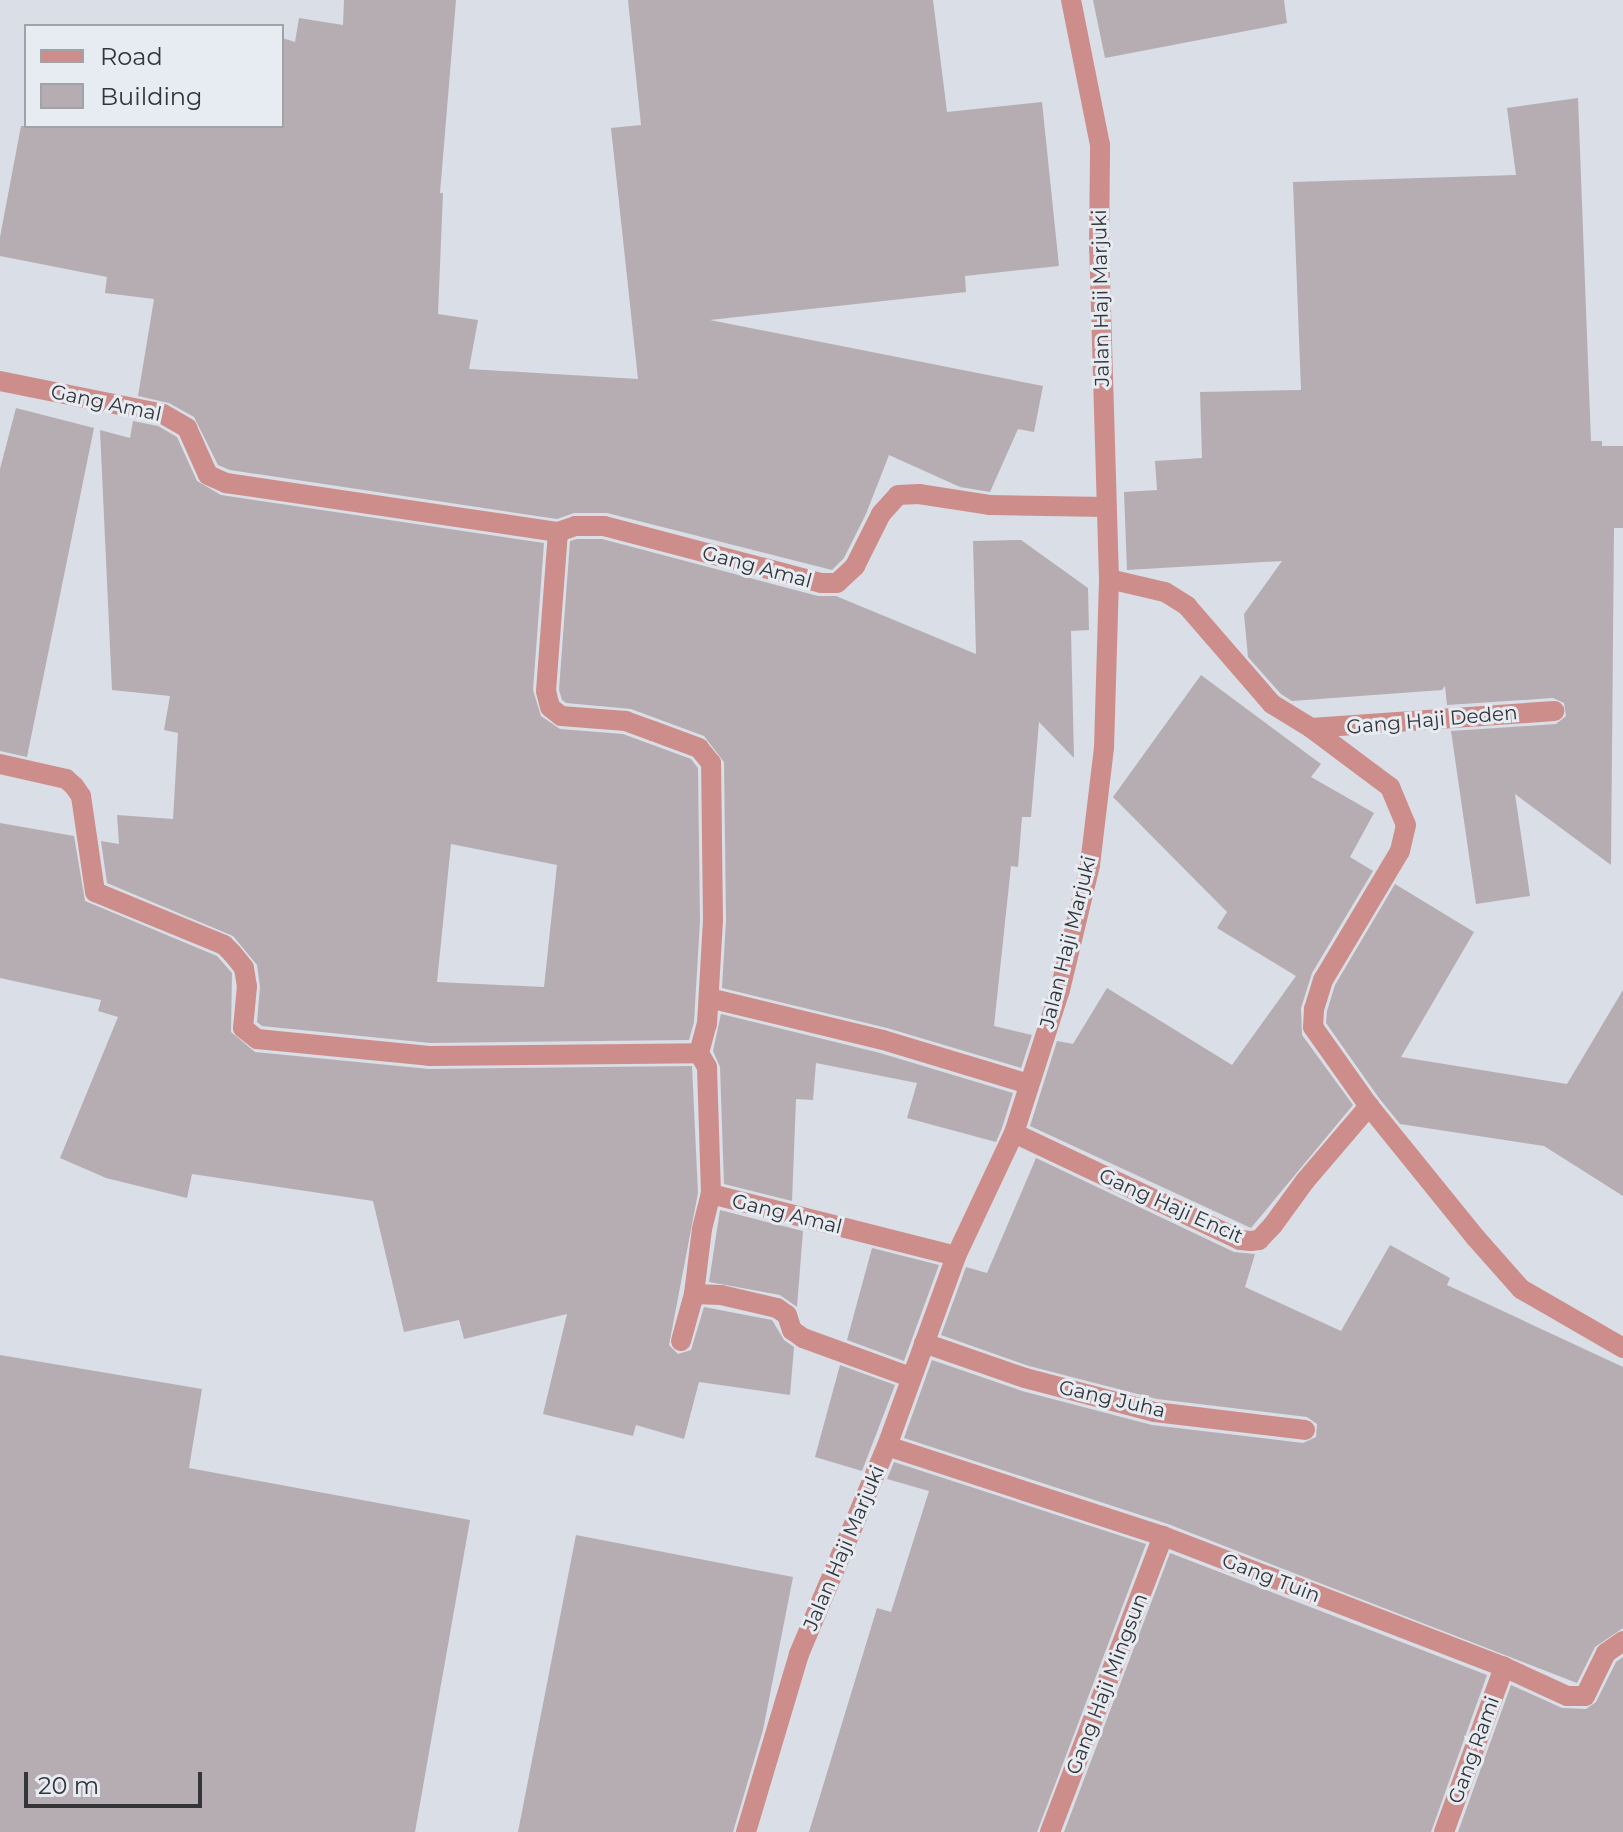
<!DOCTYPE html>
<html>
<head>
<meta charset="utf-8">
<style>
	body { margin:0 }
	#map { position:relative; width:1623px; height:1832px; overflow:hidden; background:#dadee6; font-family:Montserrat,sans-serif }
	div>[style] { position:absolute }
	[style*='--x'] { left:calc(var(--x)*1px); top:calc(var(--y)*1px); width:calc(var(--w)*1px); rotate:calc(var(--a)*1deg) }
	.building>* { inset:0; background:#b6adb2 }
	.minor>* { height:20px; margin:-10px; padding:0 10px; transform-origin:10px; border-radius:10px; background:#cd8e8b }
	span { translate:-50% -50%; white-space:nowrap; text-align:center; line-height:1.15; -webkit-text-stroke:6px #e7ecf3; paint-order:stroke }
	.street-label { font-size:20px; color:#333538 }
	.legend { position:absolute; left:24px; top:24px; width:260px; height:104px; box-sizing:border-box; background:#e7ecf3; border:2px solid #9fa3a8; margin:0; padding:10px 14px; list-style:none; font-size:24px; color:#333538 }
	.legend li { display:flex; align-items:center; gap:16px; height:40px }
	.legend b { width:40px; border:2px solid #9fa3a8 }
	.scale { position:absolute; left:24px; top:1772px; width:178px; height:36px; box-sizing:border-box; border:4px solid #333538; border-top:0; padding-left:10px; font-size:24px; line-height:28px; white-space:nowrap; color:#333538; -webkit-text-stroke:6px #e7ecf3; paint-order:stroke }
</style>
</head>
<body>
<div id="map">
	<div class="building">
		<i style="clip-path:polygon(344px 0,456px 0,440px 193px,443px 193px,438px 314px,478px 320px,469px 369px,638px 379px,611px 128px,641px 125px,628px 0,933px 0,947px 112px,1042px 102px,1059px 266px,965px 276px,966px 292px,710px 320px,1043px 386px,1034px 432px,1018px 429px,990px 492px,960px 487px,889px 455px,866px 514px,844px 558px,832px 570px,607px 513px,574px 513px,557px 519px,230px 470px,218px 465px,194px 417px,169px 403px,138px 396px,154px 299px,105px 293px,107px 277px,0 256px,0 237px,21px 126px,282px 126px,282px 38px,295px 42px,299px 18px,343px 25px)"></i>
		<i style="clip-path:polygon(1093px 0,1284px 0,1287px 23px,1105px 58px)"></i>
		<i style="clip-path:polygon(1578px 98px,1591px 441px,1602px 441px,1602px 446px,1623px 446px,1623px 528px,1614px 528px,1611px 865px,1515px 794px,1530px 896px,1476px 904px,1451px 731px,1556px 724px,1566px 716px,1564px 703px,1553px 698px,1447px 705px,1445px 686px,1442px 690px,1292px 701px,1281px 694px,1248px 657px,1244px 614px,1282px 561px,1127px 570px,1124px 492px,1157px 490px,1155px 461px,1202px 458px,1200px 392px,1301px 390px,1293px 182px,1516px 175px,1507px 108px)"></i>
		<i style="clip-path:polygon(16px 408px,94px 428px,27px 757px,0 751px,0 469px)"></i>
		<i style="clip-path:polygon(evenodd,133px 421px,158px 426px,177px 437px,197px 481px,221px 495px,544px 543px,533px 690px,541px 716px,560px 729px,623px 734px,691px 759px,698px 768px,700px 921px,694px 1022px,689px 1040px,430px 1043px,262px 1026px,257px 1022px,260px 987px,257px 965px,233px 936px,107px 883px,101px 841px,119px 844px,117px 815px,173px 819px,178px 733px,164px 730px,170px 696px,112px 690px,100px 430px,130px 438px,133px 421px,451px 844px,557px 865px,544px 987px,437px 982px,451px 844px)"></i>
		<i style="clip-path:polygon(577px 539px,602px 539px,818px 596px,836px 596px,976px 654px,973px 541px,1021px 540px,1088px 588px,1089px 630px,1071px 631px,1074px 758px,1039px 722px,1031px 817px,1022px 817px,1018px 867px,1011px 866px,994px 1026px,1032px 1035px,1021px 1068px,887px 1028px,722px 988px,726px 921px,724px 762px,704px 736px,631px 709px,566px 703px,562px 700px,559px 690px,570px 541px)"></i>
		<i style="clip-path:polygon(1201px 675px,1321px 764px,1311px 777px,1374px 813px,1350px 857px,1373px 871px,1312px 973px,1301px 1008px,1302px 1035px,1353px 1105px,1251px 1228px,1030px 1126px,1057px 1041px,1073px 1044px,1107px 988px,1232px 1065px,1296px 976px,1217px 928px,1227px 912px,1113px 797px)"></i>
		<i style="clip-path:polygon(0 823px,74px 836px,85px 901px,217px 956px,232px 973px,231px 1032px,255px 1052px,429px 1069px,692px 1066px,698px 1193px,669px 1345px,678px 1354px,691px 1350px,704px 1307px,772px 1320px,784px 1340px,794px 1347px,790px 1395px,699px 1382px,684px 1439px,636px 1425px,633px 1436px,543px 1414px,567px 1314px,464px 1339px,459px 1320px,404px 1332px,373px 1201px,192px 1174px,187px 1198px,106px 1178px,60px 1158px,118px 1017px,98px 1011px,101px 1000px,0 978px)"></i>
		<i style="clip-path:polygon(1395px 884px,1474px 932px,1401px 1057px,1567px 1084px,1623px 990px,1623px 1196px,1544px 1146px,1400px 1124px,1379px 1098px,1326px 1023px,1327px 1011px,1335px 985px)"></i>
		<i style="clip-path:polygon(721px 1014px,880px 1053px,1013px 1093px,1002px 1128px,996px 1142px,907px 1118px,917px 1083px,816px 1063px,813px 1100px,796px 1099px,792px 1201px,724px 1184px,720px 1067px,713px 1051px)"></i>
		<i style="clip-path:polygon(1036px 1158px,1234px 1252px,1255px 1254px,1245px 1287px,1341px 1331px,1390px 1245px,1450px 1278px,1447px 1285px,1623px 1367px,1623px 1628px,1595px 1647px,1577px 1683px,1168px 1524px,904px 1438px,932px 1360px,1022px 1391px,1152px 1425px,1303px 1443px,1316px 1437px,1317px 1424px,1307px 1417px,1157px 1399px,1029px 1366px,941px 1335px,966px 1267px,987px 1273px)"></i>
		<i style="clip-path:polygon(720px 1210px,803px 1231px,797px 1307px,780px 1295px,709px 1282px)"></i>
		<i style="clip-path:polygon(872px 1248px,939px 1265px,904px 1361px,847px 1340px)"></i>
		<i style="clip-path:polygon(0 1355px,202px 1389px,189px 1468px,470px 1520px,415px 1832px,0 1832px)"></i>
		<i style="clip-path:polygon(840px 1365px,895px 1385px,862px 1471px,815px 1457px)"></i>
		<i style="clip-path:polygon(894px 1462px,1146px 1544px,1037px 1832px,809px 1832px,877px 1608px,891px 1612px,929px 1491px,887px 1479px)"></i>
		<i style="clip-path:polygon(576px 1535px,793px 1577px,763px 1730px,733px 1832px,518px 1832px)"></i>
		<i style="clip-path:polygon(1170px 1553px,1487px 1675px,1431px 1832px,1064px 1832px)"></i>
		<i style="clip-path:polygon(1623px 1657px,1623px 1832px,1458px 1832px,1511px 1685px,1562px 1708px,1586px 1709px,1596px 1702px,1616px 1662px)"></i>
	</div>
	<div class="minor">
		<i style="--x:0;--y:381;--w:166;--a:11.4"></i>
		<i style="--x:163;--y:414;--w:28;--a:30"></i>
		<i style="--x:187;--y:428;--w:51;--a:65.9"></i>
		<i style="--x:208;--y:475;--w:20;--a:24"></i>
		<i style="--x:226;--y:483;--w:336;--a:8.4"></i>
		<i style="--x:1109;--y:579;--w:57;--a:13.1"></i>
		<i style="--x:1165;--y:592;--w:26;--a:32"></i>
		<i style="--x:1187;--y:606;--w:130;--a:49.1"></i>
		<i style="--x:1272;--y:704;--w:46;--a:31.6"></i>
		<i style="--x:1311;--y:728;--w:244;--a:-4"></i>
		<i style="--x:1311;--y:728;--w:99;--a:36.8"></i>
		<i style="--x:1390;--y:787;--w:41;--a:67.2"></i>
		<i style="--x:1406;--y:825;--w:27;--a:103"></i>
		<i style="--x:1400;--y:851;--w:150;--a:120.8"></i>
		<i style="--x:1323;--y:980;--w:30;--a:107"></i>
		<i style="--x:1314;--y:1009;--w:18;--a:93"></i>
		<i style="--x:1313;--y:1027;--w:97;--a:54.7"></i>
		<i style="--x:1369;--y:1106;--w:169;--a:51"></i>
		<i style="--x:1475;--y:1237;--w:69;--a:48.5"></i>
		<i style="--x:1521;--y:1289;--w:118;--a:30"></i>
		<i style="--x:0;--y:764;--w:68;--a:12.8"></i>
		<i style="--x:66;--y:779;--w:11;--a:41"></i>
		<i style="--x:74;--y:786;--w:12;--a:55"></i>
		<i style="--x:81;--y:796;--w:97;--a:81.7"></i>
		<i style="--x:95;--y:892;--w:139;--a:22.3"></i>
		<i style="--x:224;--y:945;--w:11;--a:45"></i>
		<i style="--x:232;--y:953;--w:19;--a:51"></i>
		<i style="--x:244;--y:968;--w:18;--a:81"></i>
		<i style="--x:247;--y:986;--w:42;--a:95.4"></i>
		<i style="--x:243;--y:1028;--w:18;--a:38"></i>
		<i style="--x:257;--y:1039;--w:173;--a:5.6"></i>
		<i style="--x:429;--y:1056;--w:270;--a:-0.6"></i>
		<i style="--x:709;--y:998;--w:179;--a:13.6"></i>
		<i style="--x:883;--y:1040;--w:152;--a:16.8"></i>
		<i style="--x:1014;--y:1133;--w:250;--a:25.3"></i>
		<i style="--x:1240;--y:1240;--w:11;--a:5"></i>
		<i style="--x:1251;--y:1241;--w:8;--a:-7"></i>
		<i style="--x:1259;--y:1240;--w:21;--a:-47"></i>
		<i style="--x:1273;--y:1225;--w:54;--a:-54"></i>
		<i style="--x:1305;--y:1181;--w:99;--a:-49.5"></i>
		<i style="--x:956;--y:1256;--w:253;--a:-165.8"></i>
		<i style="--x:711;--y:1194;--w:127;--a:-91.8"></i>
		<i style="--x:707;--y:1067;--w:16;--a:-120"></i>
		<i style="--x:699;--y:1053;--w:30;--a:-75"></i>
		<i style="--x:707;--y:1024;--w:103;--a:-86.7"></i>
		<i style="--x:713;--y:921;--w:158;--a:-90.7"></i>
		<i style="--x:711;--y:763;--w:19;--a:-129"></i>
		<i style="--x:699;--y:748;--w:49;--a:-159.7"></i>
		<i style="--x:653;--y:731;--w:29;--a:-160"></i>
		<i style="--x:626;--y:721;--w:65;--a:-175.6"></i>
		<i style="--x:561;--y:716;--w:14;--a:-141"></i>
		<i style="--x:550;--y:707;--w:16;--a:-104"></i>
		<i style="--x:546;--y:691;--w:159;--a:-85.7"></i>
		<i style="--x:558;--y:532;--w:18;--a:-19"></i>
		<i style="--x:575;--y:526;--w:29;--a:0"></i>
		<i style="--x:604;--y:526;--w:224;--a:14.7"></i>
		<i style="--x:821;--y:583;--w:16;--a:0"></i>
		<i style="--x:837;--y:583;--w:25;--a:-43"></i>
		<i style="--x:855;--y:566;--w:58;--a:-63.4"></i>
		<i style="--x:881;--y:514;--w:25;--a:-48"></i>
		<i style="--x:898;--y:495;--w:21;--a:-3"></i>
		<i style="--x:919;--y:494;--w:71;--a:8.9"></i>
		<i style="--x:989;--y:505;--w:116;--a:1"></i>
		<i style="--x:694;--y:1294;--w:65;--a:-83"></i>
		<i style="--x:702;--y:1229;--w:36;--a:-76"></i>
		<i style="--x:681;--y:1341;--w:49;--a:-74.5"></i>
		<i style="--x:694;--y:1294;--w:27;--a:2"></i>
		<i style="--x:721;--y:1295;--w:57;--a:13.1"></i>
		<i style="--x:777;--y:1308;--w:12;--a:35"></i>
		<i style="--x:787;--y:1315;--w:16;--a:72"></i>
		<i style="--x:792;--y:1330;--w:14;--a:36"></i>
		<i style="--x:803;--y:1338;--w:114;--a:20"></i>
		<i style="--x:924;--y:1343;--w:107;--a:19.1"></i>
		<i style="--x:1025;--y:1378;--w:134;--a:14.7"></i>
		<i style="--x:1155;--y:1412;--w:151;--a:6.8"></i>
		<i style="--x:887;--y:1446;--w:290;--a:18.1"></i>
		<i style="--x:1163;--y:1536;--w:365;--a:21"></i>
		<i style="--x:1504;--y:1667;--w:69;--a:24.7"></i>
		<i style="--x:1567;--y:1696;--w:18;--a:0"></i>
		<i style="--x:1585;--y:1696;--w:48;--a:-64"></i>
		<i style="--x:1606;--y:1653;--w:21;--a:-35"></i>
		<i style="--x:746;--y:1832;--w:186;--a:-73.4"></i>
		<i style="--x:799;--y:1654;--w:226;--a:-67.1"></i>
		<i style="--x:887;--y:1446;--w:202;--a:-70"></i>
		<i style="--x:956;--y:1256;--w:136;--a:-64.8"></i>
		<i style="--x:1014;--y:1133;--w:150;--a:-72.2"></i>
		<i style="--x:1060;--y:990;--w:129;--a:-76.5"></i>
		<i style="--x:1090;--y:865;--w:118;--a:-83.2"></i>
		<i style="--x:1104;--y:748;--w:169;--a:-88.3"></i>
		<i style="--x:1109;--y:579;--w:330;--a:-91.7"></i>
		<i style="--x:1099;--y:249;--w:104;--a:-89.4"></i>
		<i style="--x:1100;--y:145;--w:148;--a:-101.3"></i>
		<i style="--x:1050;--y:1832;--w:317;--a:-69.1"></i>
		<i style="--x:1444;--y:1832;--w:176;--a:-70"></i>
	</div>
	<div class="street-label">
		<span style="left:1101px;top:298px;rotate:-91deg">Jalan Haji Marjuki</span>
		<span style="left:106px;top:403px;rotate:12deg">Gang Amal</span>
		<span style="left:757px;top:567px;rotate:15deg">Gang Amal</span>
		<span style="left:1432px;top:720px;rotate:-5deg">Gang Haji Deden</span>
		<span style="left:1068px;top:942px;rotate:-76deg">Jalan Haji Marjuki</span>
		<span style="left:1171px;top:1206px;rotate:24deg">Gang Haji Encit</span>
		<span style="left:787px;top:1214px;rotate:14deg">Gang Amal</span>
		<span style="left:1112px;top:1399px;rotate:13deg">Gang Juha</span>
		<span style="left:844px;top:1548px;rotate:-67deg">Jalan Haji Marjuki</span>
		<span style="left:1271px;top:1578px;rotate:21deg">Gang Tuin</span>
		<span style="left:1107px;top:1684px;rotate:-69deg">Gang Haji Mingsun</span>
		<span style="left:1474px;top:1750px;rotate:-70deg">Gang Rami</span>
	</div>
	<ul class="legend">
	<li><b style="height:10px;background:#cd8e8b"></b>Road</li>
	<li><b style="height:22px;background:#b6adb2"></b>Building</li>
	</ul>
	<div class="scale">20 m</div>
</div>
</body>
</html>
